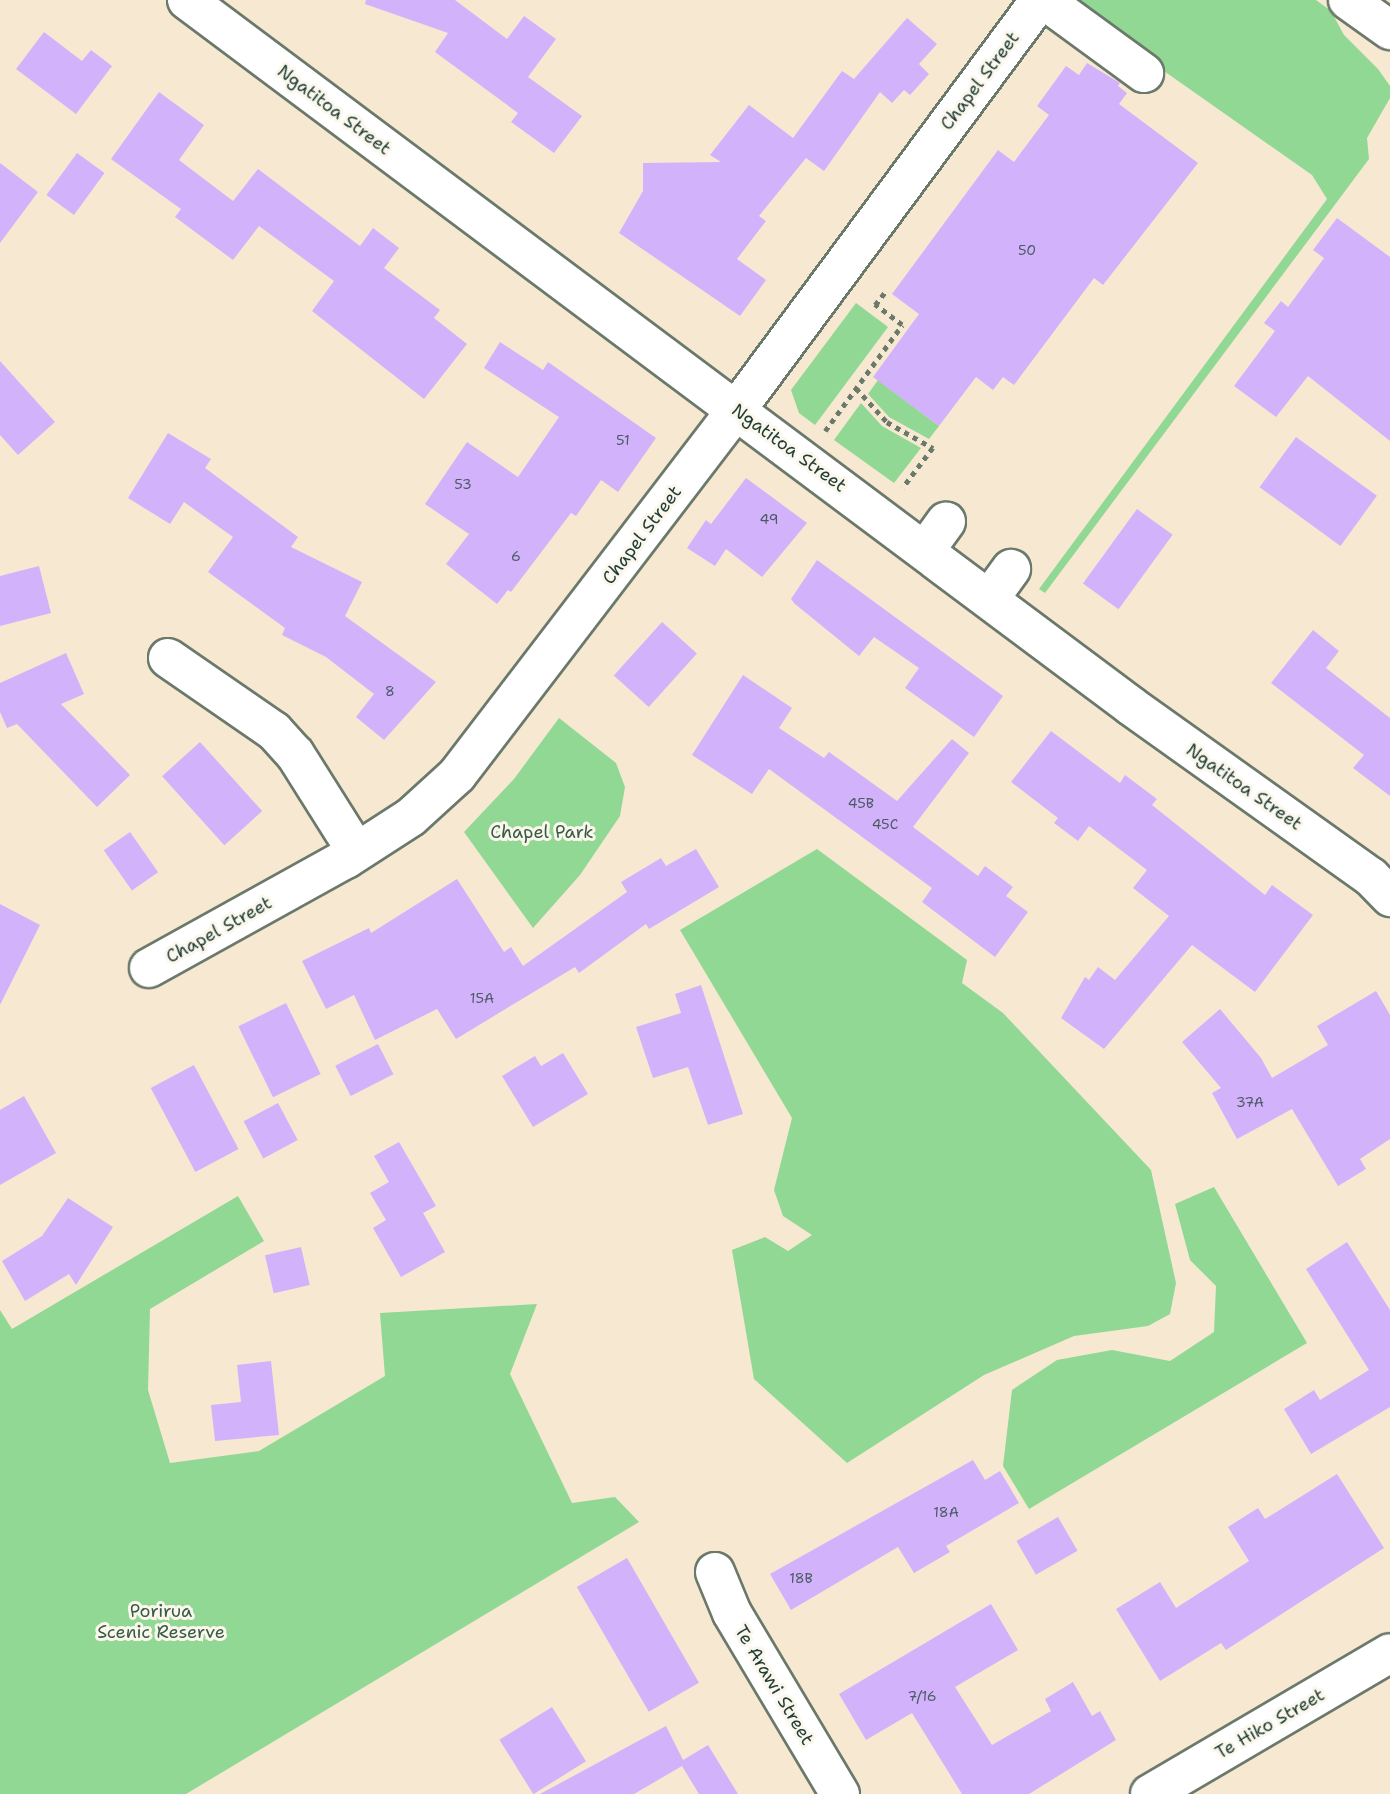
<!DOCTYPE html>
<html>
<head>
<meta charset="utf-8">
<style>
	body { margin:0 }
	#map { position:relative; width:1390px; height:1794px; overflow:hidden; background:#f7e8d2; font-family:"Shantell Sans",sans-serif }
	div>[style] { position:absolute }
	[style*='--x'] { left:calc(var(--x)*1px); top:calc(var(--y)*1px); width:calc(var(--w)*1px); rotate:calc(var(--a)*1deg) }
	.green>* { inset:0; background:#90d893 }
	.building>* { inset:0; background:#d2b3fb; transform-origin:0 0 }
	.path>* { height:4.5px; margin-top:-2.25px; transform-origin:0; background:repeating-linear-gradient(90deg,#6b796b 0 5px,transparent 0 10px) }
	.roads { filter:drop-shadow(2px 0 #6b796b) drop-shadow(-2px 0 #6b796b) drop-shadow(0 2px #6b796b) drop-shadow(0 -2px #6b796b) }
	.minor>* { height:38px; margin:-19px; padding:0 19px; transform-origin:19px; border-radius:19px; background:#fff }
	span { translate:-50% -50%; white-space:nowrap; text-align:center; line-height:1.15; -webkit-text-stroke:6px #fbf7ec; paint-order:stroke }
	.number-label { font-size:14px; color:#4c5a66 }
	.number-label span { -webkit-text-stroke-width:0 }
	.street-label { font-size:18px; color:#1f3d34 }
	.park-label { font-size:18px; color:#365c47 }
</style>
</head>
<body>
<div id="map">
	<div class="green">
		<i style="clip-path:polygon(1078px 0,1316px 0,1331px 11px,1344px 35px,1378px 69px,1390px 86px,1390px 98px,1367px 138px,1369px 159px,1045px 593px,1039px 589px,1327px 199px,1312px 175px,1073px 7px)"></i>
		<i style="clip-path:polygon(856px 303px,888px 327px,815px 425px,799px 413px,791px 390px)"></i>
		<i style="clip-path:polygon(878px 380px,939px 426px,929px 439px,889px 417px,868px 394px)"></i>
		<i style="clip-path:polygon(861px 403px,882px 426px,921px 448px,894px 483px,834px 440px)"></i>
		<i style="clip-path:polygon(559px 718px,616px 763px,625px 787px,620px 816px,580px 875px,533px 928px,464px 832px,514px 779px)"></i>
		<i style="clip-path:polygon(817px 849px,967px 960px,962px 983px,1003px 1013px,1151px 1170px,1176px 1283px,1170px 1314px,1148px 1326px,1074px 1336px,984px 1375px,847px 1463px,754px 1379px,732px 1250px,765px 1237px,788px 1251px,812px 1235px,783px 1216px,774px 1190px,792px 1118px,680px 930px)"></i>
		<i style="clip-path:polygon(1214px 1187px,1307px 1343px,1029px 1509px,1003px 1466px,1012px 1390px,1057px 1360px,1112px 1350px,1170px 1361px,1214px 1332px,1216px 1286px,1190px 1260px,1175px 1204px)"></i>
		<i style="clip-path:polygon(238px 1196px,264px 1241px,150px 1309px,148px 1390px,170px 1463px,259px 1451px,385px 1376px,380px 1313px,537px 1304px,510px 1374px,572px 1503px,615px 1497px,639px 1522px,186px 1794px,0 1794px,0 1310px,12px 1329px)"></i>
	</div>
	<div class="building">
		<i style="clip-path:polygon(366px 0,455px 0,507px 39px,524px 16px,556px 39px,528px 77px,582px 116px,554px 153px,511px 122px,518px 113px,435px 52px,448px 33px,365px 4px)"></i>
		<i style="clip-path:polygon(907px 18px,937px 44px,919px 64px,929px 74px,910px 95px,904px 90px,892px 103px,880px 92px,824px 171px,806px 158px,759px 216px,766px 221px,737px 259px,766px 280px,740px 316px,619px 233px,643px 191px,643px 163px,721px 162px,710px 155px,749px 105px,793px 138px,842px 71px,854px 79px)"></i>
		<i style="clip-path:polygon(44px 32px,82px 61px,91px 50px,112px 66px,76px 114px,16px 69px)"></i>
		<i style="clip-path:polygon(1087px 63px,1120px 83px,1118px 86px,1127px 93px,1119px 104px,1198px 163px,1103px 285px,1094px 278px,1014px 385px,1003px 377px,993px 390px,976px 377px,939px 426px,873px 377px,919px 314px,892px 294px,998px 150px,1014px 162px,1049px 115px,1037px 106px,1066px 66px,1079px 75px)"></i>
		<i style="clip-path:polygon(159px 92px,204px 125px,179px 160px,233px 201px,258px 169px,360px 246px,373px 228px,399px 248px,384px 268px,440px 310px,434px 318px,467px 344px,424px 399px,312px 311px,334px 281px,259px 226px,233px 260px,175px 217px,181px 209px,111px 159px)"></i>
		<i style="left:77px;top:153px;width:34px;height:52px;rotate:36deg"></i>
		<i style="clip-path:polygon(0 163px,38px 192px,0 243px)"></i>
		<i style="clip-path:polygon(1337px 218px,1390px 257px,1390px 441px,1308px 376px,1276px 417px,1234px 386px,1275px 331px,1264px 323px,1281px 301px,1288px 307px,1324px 258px,1313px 250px)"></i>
		<i style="clip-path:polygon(500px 342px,543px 370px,548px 362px,656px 438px,618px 492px,601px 480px,576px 516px,571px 513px,511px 592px,508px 590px,497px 604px,446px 564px,469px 534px,425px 504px,467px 442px,518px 477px,559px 417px,484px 368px)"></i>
		<i style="clip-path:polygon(0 361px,55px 422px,18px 455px,0 435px)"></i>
		<i style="clip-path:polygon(168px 433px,211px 459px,205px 468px,298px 537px,291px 547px,362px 582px,345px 616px,436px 682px,384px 740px,356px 717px,374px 694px,326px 657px,282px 635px,285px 628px,208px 572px,233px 537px,184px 502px,170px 524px,128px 498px)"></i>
		<i style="left:1296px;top:437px;width:100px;height:62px;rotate:36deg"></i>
		<i style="clip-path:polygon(746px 478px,807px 523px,762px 577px,726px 549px,715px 566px,687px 548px,706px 520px,711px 524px)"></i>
		<i style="left:1137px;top:509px;width:44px;height:92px;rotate:36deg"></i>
		<i style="clip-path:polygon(817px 560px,1003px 696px,974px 737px,905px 688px,919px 668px,874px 637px,859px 656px,795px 604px,791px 599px)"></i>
		<i style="clip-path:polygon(39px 566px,51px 613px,0 626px,0 576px)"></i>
		<i style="left:662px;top:622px;width:47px;height:72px;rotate:42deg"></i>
		<i style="clip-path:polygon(1313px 630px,1339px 651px,1326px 668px,1390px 718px,1390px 796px,1353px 768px,1364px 755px,1271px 683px)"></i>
		<i style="clip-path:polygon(66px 653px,84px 694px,61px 704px,130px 775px,97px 807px,17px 724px,7px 728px,0 712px,0 683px)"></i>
		<i style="clip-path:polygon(743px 675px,792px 708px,779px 728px,824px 758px,829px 752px,897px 801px,952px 739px,969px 753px,913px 827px,978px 876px,985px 866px,1013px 887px,1006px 896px,1028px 912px,995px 957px,922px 902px,932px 888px,769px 769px,752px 794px,692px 755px)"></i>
		<i style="clip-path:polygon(1051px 731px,1120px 783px,1125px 775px,1157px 799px,1152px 805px,1265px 895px,1272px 885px,1313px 915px,1255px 992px,1192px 945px,1104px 1049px,1061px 1018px,1085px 977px,1089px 980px,1098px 967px,1115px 980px,1169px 916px,1133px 888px,1147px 870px,1089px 826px,1078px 841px,1054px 823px,1058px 818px,1011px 782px)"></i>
		<i style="left:200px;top:742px;width:93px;height:51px;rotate:48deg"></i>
		<i style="left:130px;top:832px;width:49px;height:32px;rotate:55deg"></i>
		<i style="clip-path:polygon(696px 849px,719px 887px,649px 929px,646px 924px,579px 973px,575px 967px,456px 1039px,437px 1009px,375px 1040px,354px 995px,326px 1009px,302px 961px,369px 928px,371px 933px,457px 879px,504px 952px,511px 947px,523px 966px,627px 892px,621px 882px,661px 858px,666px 866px)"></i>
		<i style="clip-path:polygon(0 904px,40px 925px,0 1005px)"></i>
		<i style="clip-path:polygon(701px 985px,743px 1114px,708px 1125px,688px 1067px,653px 1078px,636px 1027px,681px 1013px,675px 994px)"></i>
		<i style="clip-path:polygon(1376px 991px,1390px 1015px,1390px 1139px,1360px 1159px,1366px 1169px,1338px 1186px,1292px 1109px,1237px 1139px,1212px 1093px,1221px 1088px,1182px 1042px,1220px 1009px,1261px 1058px,1272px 1078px,1328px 1045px,1317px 1026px)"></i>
		<i style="left:286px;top:1003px;width:79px;height:53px;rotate:64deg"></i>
		<i style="left:378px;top:1044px;width:34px;height:48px;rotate:63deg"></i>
		<i style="clip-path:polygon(563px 1053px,588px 1094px,533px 1127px,502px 1076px,535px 1056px,541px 1066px)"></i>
		<i style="left:194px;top:1065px;width:95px;height:49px;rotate:62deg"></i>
		<i style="clip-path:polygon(24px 1096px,56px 1153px,0 1185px,0 1110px)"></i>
		<i style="left:278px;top:1103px;width:42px;height:39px;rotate:62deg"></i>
		<i style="clip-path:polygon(399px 1142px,436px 1206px,423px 1213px,445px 1252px,401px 1277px,373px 1228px,386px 1220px,370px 1193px,389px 1182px,374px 1156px)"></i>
		<i style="clip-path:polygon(68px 1198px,113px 1227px,76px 1285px,69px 1274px,25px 1301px,2px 1261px,42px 1236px)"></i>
		<i style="clip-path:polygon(1347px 1242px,1390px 1310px,1390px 1407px,1311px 1454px,1284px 1409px,1314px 1390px,1320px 1400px,1369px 1370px,1306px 1269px)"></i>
		<i style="left:301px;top:1247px;width:39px;height:37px;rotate:77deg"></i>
		<i style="clip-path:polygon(271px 1361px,279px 1435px,215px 1441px,211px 1405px,241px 1402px,237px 1365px)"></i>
		<i style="clip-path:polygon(973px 1460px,985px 1480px,1000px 1471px,1019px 1503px,946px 1546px,950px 1552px,914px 1573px,898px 1547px,791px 1610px,770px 1574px)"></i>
		<i style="clip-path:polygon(1337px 1474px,1384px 1548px,1226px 1650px,1221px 1643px,1160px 1681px,1116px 1609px,1160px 1582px,1176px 1608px,1249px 1561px,1228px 1527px,1258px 1508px,1265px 1519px)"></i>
		<i style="left:1058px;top:1517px;width:39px;height:48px;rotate:60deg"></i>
		<i style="left:627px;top:1558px;width:144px;height:58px;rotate:60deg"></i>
		<i style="clip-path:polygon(991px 1604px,1018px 1650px,955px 1687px,992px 1745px,1051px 1711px,1045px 1699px,1073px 1682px,1092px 1716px,1100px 1711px,1116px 1740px,1029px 1794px,962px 1794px,912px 1713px,866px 1740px,839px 1694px)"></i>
		<i style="left:552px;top:1707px;width:64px;height:62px;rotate:58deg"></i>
		<i style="clip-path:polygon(666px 1726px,683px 1760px,708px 1745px,738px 1794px,699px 1794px,682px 1766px,634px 1794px,540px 1794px)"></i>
	</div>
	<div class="path">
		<i style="--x:856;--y:388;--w:46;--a:47.6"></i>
		<i style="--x:887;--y:422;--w:53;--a:29.5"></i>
		<i style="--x:933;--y:448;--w:50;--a:126.9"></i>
		<i style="--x:825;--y:431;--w:131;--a:-54"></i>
		<i style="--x:902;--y:325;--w:34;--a:-143"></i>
		<i style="--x:875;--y:305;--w:16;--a:-52"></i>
	</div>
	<div class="roads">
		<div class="minor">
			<i style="--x:187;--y:0;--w:1179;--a:36.79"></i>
			<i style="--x:1131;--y:706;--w:295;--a:35.5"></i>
			<i style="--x:1371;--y:877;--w:28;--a:46"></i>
			<i style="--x:1044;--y:0;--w:124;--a:36.1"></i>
			<i style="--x:1348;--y:0;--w:52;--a:35.5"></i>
			<i style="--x:926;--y:549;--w:34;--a:-54"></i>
			<i style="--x:990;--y:598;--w:36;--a:-54"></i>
			<i style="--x:168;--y:658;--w:129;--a:34.6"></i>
			<i style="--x:274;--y:731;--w:31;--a:48"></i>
			<i style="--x:295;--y:754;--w:115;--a:57.8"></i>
			<i style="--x:149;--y:968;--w:225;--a:-29"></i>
			<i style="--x:346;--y:859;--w:77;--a:-32.9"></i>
			<i style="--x:411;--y:817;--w:62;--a:-42.4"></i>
			<i style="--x:457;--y:775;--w:461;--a:-52.6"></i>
			<i style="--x:737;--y:409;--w:509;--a:-53.47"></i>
			<i style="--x:715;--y:1572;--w:44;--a:67.5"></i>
			<i style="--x:732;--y:1613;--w:211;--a:59.2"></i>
			<i style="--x:1150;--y:1794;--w:278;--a:-30.4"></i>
		</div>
	</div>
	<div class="number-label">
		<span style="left:1027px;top:250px">50</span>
		<span style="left:623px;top:440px">51</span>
		<span style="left:463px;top:484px">53</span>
		<span style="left:769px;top:519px">49</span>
		<span style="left:516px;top:556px">6</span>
		<span style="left:390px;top:691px">8</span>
		<span style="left:861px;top:803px">45B</span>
		<span style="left:885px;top:824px">45C</span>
		<span style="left:482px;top:998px">15A</span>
		<span style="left:1250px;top:1102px">37A</span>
		<span style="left:946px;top:1512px">18A</span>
		<span style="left:801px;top:1578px">18B</span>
		<span style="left:922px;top:1696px">7/16</span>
	</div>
	<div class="street-label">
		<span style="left:980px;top:81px;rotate:-53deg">Chapel Street</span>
		<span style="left:334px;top:110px;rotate:37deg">Ngatitoa Street</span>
		<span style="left:789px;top:448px;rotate:36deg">Ngatitoa Street</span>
		<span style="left:642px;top:535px;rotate:-53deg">Chapel Street</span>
		<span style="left:1244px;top:787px;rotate:35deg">Ngatitoa Street</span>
		<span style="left:219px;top:930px;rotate:-29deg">Chapel Street</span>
		<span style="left:774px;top:1685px;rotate:59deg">Te Arawi Street</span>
		<span style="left:1270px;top:1724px;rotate:-30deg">Te Hiko Street</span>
	</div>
	<div class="park-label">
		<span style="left:542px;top:832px">Chapel Park</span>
		<span style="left:161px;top:1622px">Porirua<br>Scenic Reserve</span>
	</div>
</div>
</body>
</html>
